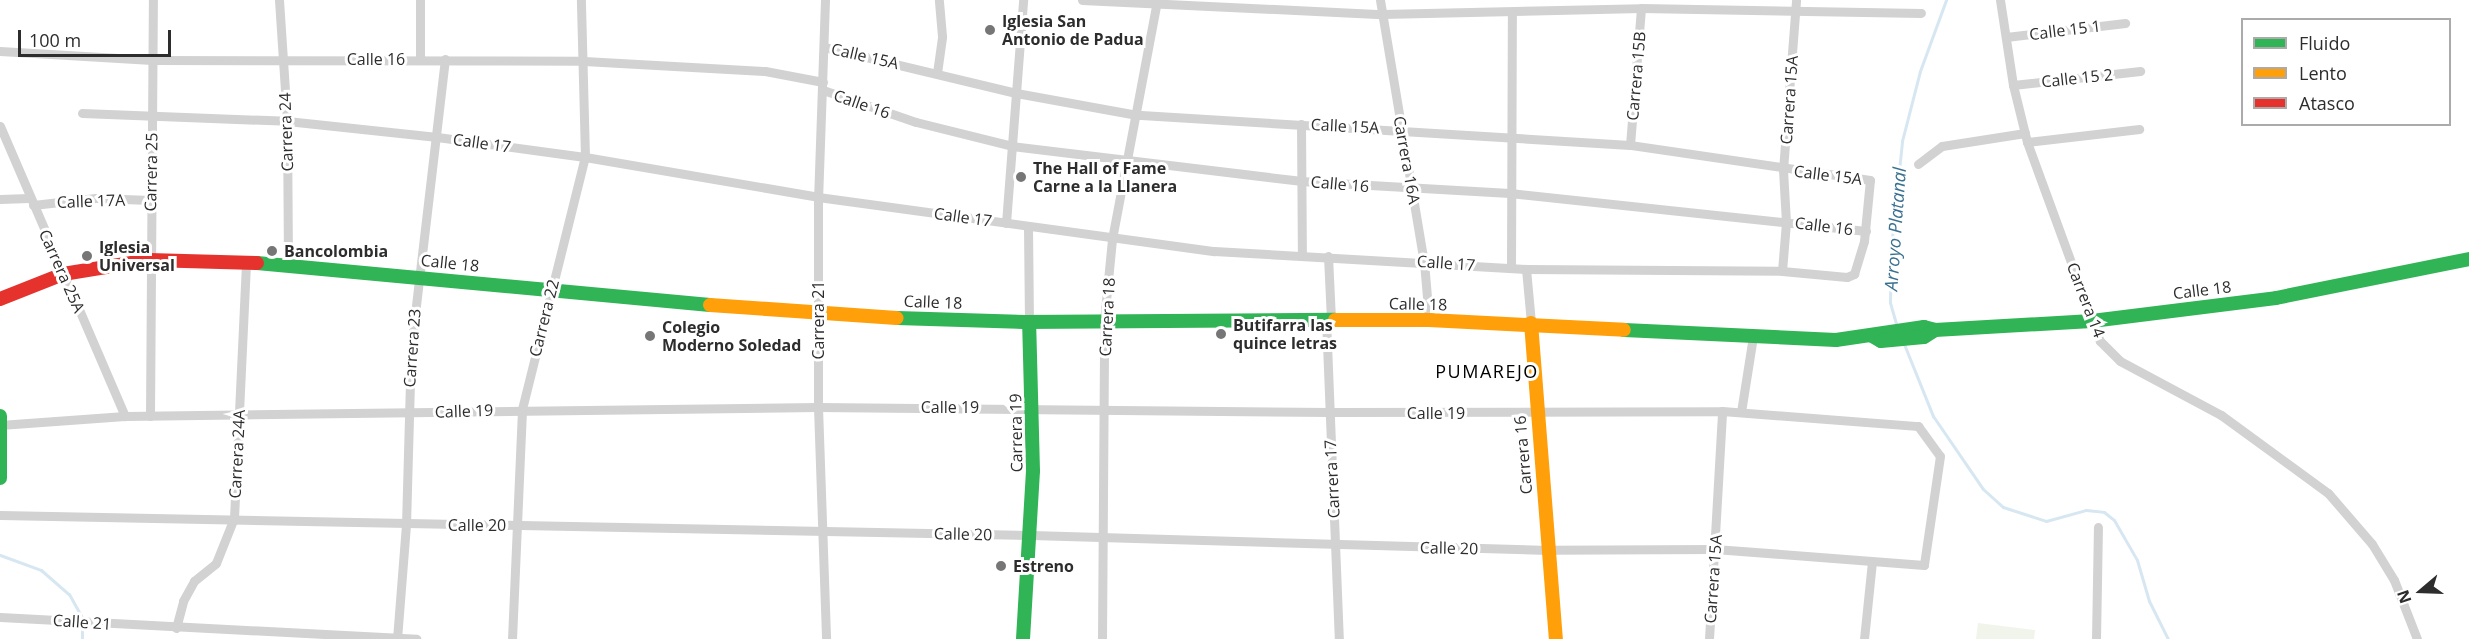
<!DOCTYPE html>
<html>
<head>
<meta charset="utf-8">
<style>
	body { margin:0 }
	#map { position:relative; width:2469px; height:639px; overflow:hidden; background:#fff; font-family:"Open Sans",sans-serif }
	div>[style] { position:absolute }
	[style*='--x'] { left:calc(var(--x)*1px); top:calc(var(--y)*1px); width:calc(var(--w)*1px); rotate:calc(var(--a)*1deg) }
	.green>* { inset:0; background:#f0f4ea }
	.stream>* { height:3px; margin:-1.5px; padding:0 1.5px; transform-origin:1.5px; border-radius:1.5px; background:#d6e7f2 }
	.street>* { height:9px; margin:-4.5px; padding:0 4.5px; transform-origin:4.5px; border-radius:4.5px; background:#d2d2d2 }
	.fast>* { height:14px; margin:-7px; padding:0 7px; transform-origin:7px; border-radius:7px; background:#30b455 }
	.slow>* { height:14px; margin:-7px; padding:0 7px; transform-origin:7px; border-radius:7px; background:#ff9f0a }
	.jam>* { height:14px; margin:-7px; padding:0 7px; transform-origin:7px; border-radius:7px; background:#e5322d }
	.dots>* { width:16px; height:16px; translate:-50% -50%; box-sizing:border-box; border:3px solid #fff; border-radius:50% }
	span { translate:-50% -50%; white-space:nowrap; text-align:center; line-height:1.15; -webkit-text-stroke:6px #fff; paint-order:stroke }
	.poi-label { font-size:16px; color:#2d2d2d; font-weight:700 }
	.left { translate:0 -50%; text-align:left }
	.street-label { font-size:16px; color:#2d2d2d }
	.water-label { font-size:18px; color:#397090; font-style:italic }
	.neighbourhood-label { font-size:18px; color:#000; letter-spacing:1.5px }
	.legend { position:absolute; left:2241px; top:18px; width:210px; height:108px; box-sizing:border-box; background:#fff; border:2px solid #ababab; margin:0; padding:8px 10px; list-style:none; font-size:18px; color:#2d2d2d }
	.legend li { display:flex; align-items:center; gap:12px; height:30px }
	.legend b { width:30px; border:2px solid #ababab }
	.north { position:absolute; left:2391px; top:561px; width:60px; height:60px; -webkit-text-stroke:4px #fff; paint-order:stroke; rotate:251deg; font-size:16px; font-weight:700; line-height:24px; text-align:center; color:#2d2d2d }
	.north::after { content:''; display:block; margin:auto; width:21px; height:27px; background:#2d2d2d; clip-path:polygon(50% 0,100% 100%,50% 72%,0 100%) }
	.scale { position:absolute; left:18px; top:30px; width:153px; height:27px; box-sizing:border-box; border:3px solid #2d2d2d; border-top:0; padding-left:8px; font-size:18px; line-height:21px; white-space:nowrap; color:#2d2d2d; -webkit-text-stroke:4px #fff; paint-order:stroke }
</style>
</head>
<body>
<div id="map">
	<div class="green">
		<i style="clip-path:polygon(1978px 623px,2035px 630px,2034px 639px,1976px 639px)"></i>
	</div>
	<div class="stream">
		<i style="--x:1897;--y:327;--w:26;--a:-106"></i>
		<i style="--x:1890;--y:302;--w:54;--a:-88.9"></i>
		<i style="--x:1891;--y:248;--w:108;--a:-84.1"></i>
		<i style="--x:1902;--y:141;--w:72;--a:-75.6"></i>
		<i style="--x:1920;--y:71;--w:76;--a:-69.9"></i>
		<i style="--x:1904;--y:344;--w:78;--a:68.1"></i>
		<i style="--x:1933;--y:416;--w:88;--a:55.6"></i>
		<i style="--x:1983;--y:489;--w:27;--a:42"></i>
		<i style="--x:2003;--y:507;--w:45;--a:18"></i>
		<i style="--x:2046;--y:521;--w:41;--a:-15.4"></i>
		<i style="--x:2086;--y:510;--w:18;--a:6"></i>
		<i style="--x:2104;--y:512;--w:13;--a:39"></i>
		<i style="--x:2114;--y:520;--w:46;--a:60.1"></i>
		<i style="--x:2137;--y:560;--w:43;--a:73.7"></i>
		<i style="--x:2149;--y:601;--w:42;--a:63.4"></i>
		<i style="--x:0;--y:555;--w:44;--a:20.1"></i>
		<i style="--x:41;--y:570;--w:37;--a:41"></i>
		<i style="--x:69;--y:594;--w:26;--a:61"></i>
		<i style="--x:82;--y:617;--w:22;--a:90"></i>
	</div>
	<div class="street">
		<i style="--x:279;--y:0;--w:121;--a:86.2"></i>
		<i style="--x:287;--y:121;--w:143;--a:89.6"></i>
		<i style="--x:420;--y:0;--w:59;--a:90"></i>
		<i style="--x:825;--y:0;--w:197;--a:92"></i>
		<i style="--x:818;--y:197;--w:210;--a:90"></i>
		<i style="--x:818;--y:407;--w:232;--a:88"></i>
		<i style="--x:1082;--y:0;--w:300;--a:2.7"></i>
		<i style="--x:1382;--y:14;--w:259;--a:-1.3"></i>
		<i style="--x:1641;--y:8;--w:280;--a:1"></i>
		<i style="--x:1380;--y:0;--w:266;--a:80.5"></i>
		<i style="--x:1424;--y:262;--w:58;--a:85.1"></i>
		<i style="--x:2000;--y:0;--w:86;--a:81.3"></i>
		<i style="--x:2013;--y:85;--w:59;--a:76.2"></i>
		<i style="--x:2027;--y:142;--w:212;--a:69.9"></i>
		<i style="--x:2100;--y:341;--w:28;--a:45"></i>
		<i style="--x:2120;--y:361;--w:115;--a:28.1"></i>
		<i style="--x:2221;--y:415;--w:132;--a:36.1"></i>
		<i style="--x:2328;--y:493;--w:67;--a:49.2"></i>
		<i style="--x:2372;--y:544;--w:42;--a:58.6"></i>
		<i style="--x:2394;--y:580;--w:63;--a:68.7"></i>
		<i style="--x:2006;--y:37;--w:120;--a:-6.7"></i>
		<i style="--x:0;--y:51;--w:152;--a:3.4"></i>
		<i style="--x:152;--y:60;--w:432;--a:0.1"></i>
		<i style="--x:584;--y:61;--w:181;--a:3.2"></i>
		<i style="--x:765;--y:71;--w:59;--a:10.7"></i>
		<i style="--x:937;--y:73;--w:37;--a:-82"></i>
		<i style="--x:942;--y:36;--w:36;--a:-95"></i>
		<i style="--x:2013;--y:85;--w:128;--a:-6.3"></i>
		<i style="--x:823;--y:90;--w:98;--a:19"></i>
		<i style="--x:916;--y:122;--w:99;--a:14"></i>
		<i style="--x:1012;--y:146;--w:290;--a:6.9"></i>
		<i style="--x:1300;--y:181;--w:210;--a:3.3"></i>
		<i style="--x:1510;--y:193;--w:358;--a:6.1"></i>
		<i style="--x:82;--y:113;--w:205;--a:2.2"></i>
		<i style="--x:287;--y:121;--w:151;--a:6.1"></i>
		<i style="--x:437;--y:137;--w:149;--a:7.7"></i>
		<i style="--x:585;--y:157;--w:236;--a:9.7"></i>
		<i style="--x:818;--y:197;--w:400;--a:7.8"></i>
		<i style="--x:1214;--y:251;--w:313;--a:3.3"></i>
		<i style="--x:1526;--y:269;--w:256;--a:0.4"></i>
		<i style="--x:1782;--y:271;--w:65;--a:5.3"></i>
		<i style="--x:1847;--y:277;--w:8;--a:-23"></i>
		<i style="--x:1854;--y:274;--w:34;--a:-73"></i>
		<i style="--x:1864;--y:241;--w:61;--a:-84.4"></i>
		<i style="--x:1870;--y:180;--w:243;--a:-171.7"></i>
		<i style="--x:1630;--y:145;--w:494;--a:-176.5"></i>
		<i style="--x:1137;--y:115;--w:123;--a:-169.7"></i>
		<i style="--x:1016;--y:93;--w:197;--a:-166.5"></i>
		<i style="--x:1301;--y:124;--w:131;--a:89.6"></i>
		<i style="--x:0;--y:126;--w:316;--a:66.7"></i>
		<i style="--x:2027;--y:142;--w:113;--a:-6.6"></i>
		<i style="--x:1630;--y:145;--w:137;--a:-85.4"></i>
		<i style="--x:1918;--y:164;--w:30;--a:-37"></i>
		<i style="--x:1942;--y:146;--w:84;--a:-8.9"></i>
		<i style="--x:0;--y:199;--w:29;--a:-2"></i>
		<i style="--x:33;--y:205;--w:63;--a:-6.3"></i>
		<i style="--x:96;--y:198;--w:54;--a:2.1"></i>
		<i style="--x:1006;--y:223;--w:224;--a:-85.6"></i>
		<i style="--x:1028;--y:227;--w:95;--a:89.4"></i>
		<i style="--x:1328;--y:256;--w:63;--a:87.3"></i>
		<i style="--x:1511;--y:267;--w:254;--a:-89.8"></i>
		<i style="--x:1526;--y:269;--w:54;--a:84.7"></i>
		<i style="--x:1782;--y:271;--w:49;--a:-85.3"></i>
		<i style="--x:1786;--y:222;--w:52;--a:-93.3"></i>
		<i style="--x:1783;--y:170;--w:170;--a:-85.6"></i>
		<i style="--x:1326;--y:319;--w:320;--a:87.7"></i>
		<i style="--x:1741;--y:412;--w:77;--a:-81"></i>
		<i style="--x:150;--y:416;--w:416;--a:-89.6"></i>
		<i style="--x:0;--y:425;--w:125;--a:-4.1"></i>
		<i style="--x:125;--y:416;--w:693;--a:-0.74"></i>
		<i style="--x:818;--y:407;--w:511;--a:0.56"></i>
		<i style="--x:1329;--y:412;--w:393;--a:-0.1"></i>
		<i style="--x:1722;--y:411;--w:197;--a:4.4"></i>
		<i style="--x:1918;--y:426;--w:37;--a:54"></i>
		<i style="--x:1940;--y:456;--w:110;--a:98.4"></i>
		<i style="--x:1924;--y:565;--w:210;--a:-175.6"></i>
		<i style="--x:1715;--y:549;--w:167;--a:179.7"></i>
		<i style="--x:1548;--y:550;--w:517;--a:-178.34"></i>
		<i style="--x:1031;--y:535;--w:1031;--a:-178.89"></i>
		<i style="--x:0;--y:617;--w:417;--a:3"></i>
		<i style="--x:176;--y:628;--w:28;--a:-75"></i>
		<i style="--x:183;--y:601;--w:23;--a:-61"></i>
		<i style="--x:194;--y:581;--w:28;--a:-39"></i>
		<i style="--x:216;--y:563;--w:48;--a:-68.2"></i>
		<i style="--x:234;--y:518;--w:256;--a:-87.3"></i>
		<i style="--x:397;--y:639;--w:114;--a:-85.5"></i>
		<i style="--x:406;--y:525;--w:177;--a:-88.4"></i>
		<i style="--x:411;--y:348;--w:291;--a:-83.3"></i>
		<i style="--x:512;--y:639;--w:230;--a:-87.5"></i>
		<i style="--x:522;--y:409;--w:260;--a:-76"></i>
		<i style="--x:585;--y:157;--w:157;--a:-91.5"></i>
		<i style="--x:1102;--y:639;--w:318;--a:-89.6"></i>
		<i style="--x:1104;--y:321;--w:82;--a:-84.4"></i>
		<i style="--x:1112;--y:239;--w:243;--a:-79.3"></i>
		<i style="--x:1709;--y:639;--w:228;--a:-86.7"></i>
		<i style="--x:1864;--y:639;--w:77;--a:-84.1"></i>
		<i style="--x:2096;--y:639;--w:112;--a:-89"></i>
	</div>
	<div class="fast">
		<i style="--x:257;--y:263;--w:455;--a:5.3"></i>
		<i style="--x:897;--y:318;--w:127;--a:1.8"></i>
		<i style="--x:1024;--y:322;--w:311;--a:-0.4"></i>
		<i style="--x:1624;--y:330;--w:212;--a:2.7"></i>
		<i style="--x:1836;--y:340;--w:89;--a:-8.4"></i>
		<i style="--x:1924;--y:327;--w:11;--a:15"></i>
		<i style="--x:1935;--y:330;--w:157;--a:-3.3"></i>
		<i style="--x:2092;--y:321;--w:185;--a:-7.1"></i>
		<i style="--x:2276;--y:298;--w:197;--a:-11.4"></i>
		<i style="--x:1872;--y:336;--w:10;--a:29"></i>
		<i style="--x:1881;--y:341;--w:43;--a:-5.3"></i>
		<i style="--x:1924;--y:337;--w:13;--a:-32"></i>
		<i style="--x:0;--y:416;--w:62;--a:90"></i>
		<i style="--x:1023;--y:639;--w:168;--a:-86.6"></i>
		<i style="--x:1033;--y:471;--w:149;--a:-91.5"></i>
	</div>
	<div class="slow">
		<i style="--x:710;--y:305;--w:187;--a:4"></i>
		<i style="--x:1335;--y:320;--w:94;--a:0"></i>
		<i style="--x:1429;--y:320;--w:195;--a:2.9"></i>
		<i style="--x:1531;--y:323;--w:317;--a:85.5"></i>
	</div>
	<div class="jam">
		<i style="--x:0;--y:299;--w:68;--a:-21.6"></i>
		<i style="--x:63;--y:274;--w:87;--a:-9.2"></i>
		<i style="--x:149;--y:260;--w:108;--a:1.6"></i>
	</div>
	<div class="dots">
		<i style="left:990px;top:30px;background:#767676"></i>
		<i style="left:1021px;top:177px;background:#767676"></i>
		<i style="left:272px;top:251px;background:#767676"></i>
		<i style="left:87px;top:256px;background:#767676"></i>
		<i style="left:1221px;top:334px;background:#767676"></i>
		<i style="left:650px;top:336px;background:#767676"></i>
		<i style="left:1001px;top:566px;background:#767676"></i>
	</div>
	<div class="poi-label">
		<span class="left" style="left:1002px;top:30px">Iglesia San<br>Antonio de Padua</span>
		<span class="left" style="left:1033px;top:177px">The Hall of Fame<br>Carne a la Llanera</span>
		<span class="left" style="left:99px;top:256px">Iglesia<br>Universal</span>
		<span class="left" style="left:284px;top:251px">Bancolombia</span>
		<span class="left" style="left:1233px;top:334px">Butifarra las<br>quince letras</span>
		<span class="left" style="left:662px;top:336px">Colegio<br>Moderno Soledad</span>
		<span class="left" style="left:1013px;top:566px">Estreno</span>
	</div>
	<div class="street-label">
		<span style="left:2065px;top:30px;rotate:-7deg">Calle 15 1</span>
		<span style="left:865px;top:56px;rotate:13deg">Calle 15A</span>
		<span style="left:376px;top:59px">Calle 16</span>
		<span style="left:1636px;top:76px;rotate:-85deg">Carrera 15B</span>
		<span style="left:2077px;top:78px;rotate:-6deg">Calle 15 2</span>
		<span style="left:1789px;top:100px;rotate:-86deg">Carrera 15A</span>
		<span style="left:862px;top:104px;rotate:19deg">Calle 16</span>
		<span style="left:1345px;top:126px;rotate:3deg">Calle 15A</span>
		<span style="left:286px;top:132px;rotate:-92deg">Carrera 24</span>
		<span style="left:482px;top:143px;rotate:8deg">Calle 17</span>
		<span style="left:1407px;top:160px;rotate:80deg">Carrera 16A</span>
		<span style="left:151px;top:172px;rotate:-89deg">Carrera 25</span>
		<span style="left:1828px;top:175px;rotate:7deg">Calle 15A</span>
		<span style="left:1340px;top:184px;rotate:5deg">Calle 16</span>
		<span style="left:91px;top:201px;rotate:-2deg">Calle 17A</span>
		<span style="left:963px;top:217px;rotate:8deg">Calle 17</span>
		<span style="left:1824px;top:226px;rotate:7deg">Calle 16</span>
		<span style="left:450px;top:263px;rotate:6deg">Calle 18</span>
		<span style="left:1446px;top:263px;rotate:4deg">Calle 17</span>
		<span style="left:62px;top:271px;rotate:66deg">Carrera 25A</span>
		<span style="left:2202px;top:290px;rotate:-7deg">Calle 18</span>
		<span style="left:2086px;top:300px;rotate:69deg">Carrera 14</span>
		<span style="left:933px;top:302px;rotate:2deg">Calle 18</span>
		<span style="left:1418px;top:304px;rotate:1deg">Calle 18</span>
		<span style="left:1107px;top:317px;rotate:-87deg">Carrera 18</span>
		<span style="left:544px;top:318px;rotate:-76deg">Carrera 22</span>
		<span style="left:818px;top:320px;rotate:-90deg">Carrera 21</span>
		<span style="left:412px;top:348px;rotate:-86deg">Carrera 23</span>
		<span style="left:950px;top:407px">Calle 19</span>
		<span style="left:464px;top:411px;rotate:-2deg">Calle 19</span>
		<span style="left:1436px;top:413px">Calle 19</span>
		<span style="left:1016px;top:433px;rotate:-91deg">Carrera 19</span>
		<span style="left:237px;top:454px;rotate:-87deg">Carrera 24A</span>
		<span style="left:1523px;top:455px;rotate:-95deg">Carrera 16</span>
		<span style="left:1332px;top:479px;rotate:-93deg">Carrera 17</span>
		<span style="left:477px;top:525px">Calle 20</span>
		<span style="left:963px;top:534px;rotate:1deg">Calle 20</span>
		<span style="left:1449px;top:548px;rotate:1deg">Calle 20</span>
		<span style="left:1713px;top:579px;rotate:-86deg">Carrera 15A</span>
		<span style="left:82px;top:622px;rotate:4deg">Calle 21</span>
	</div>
	<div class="water-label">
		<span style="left:1895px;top:229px;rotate:-86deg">Arroyo Platanal</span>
	</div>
	<div class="neighbourhood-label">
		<span style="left:1487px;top:371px">PUMAREJO</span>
	</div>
	<ul class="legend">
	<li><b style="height:8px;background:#30b455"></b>Fluido</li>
	<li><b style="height:8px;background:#ff9f0a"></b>Lento</li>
	<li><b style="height:8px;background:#e5322d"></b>Atasco</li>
	</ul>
	<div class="north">N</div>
	<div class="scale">100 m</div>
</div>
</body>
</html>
